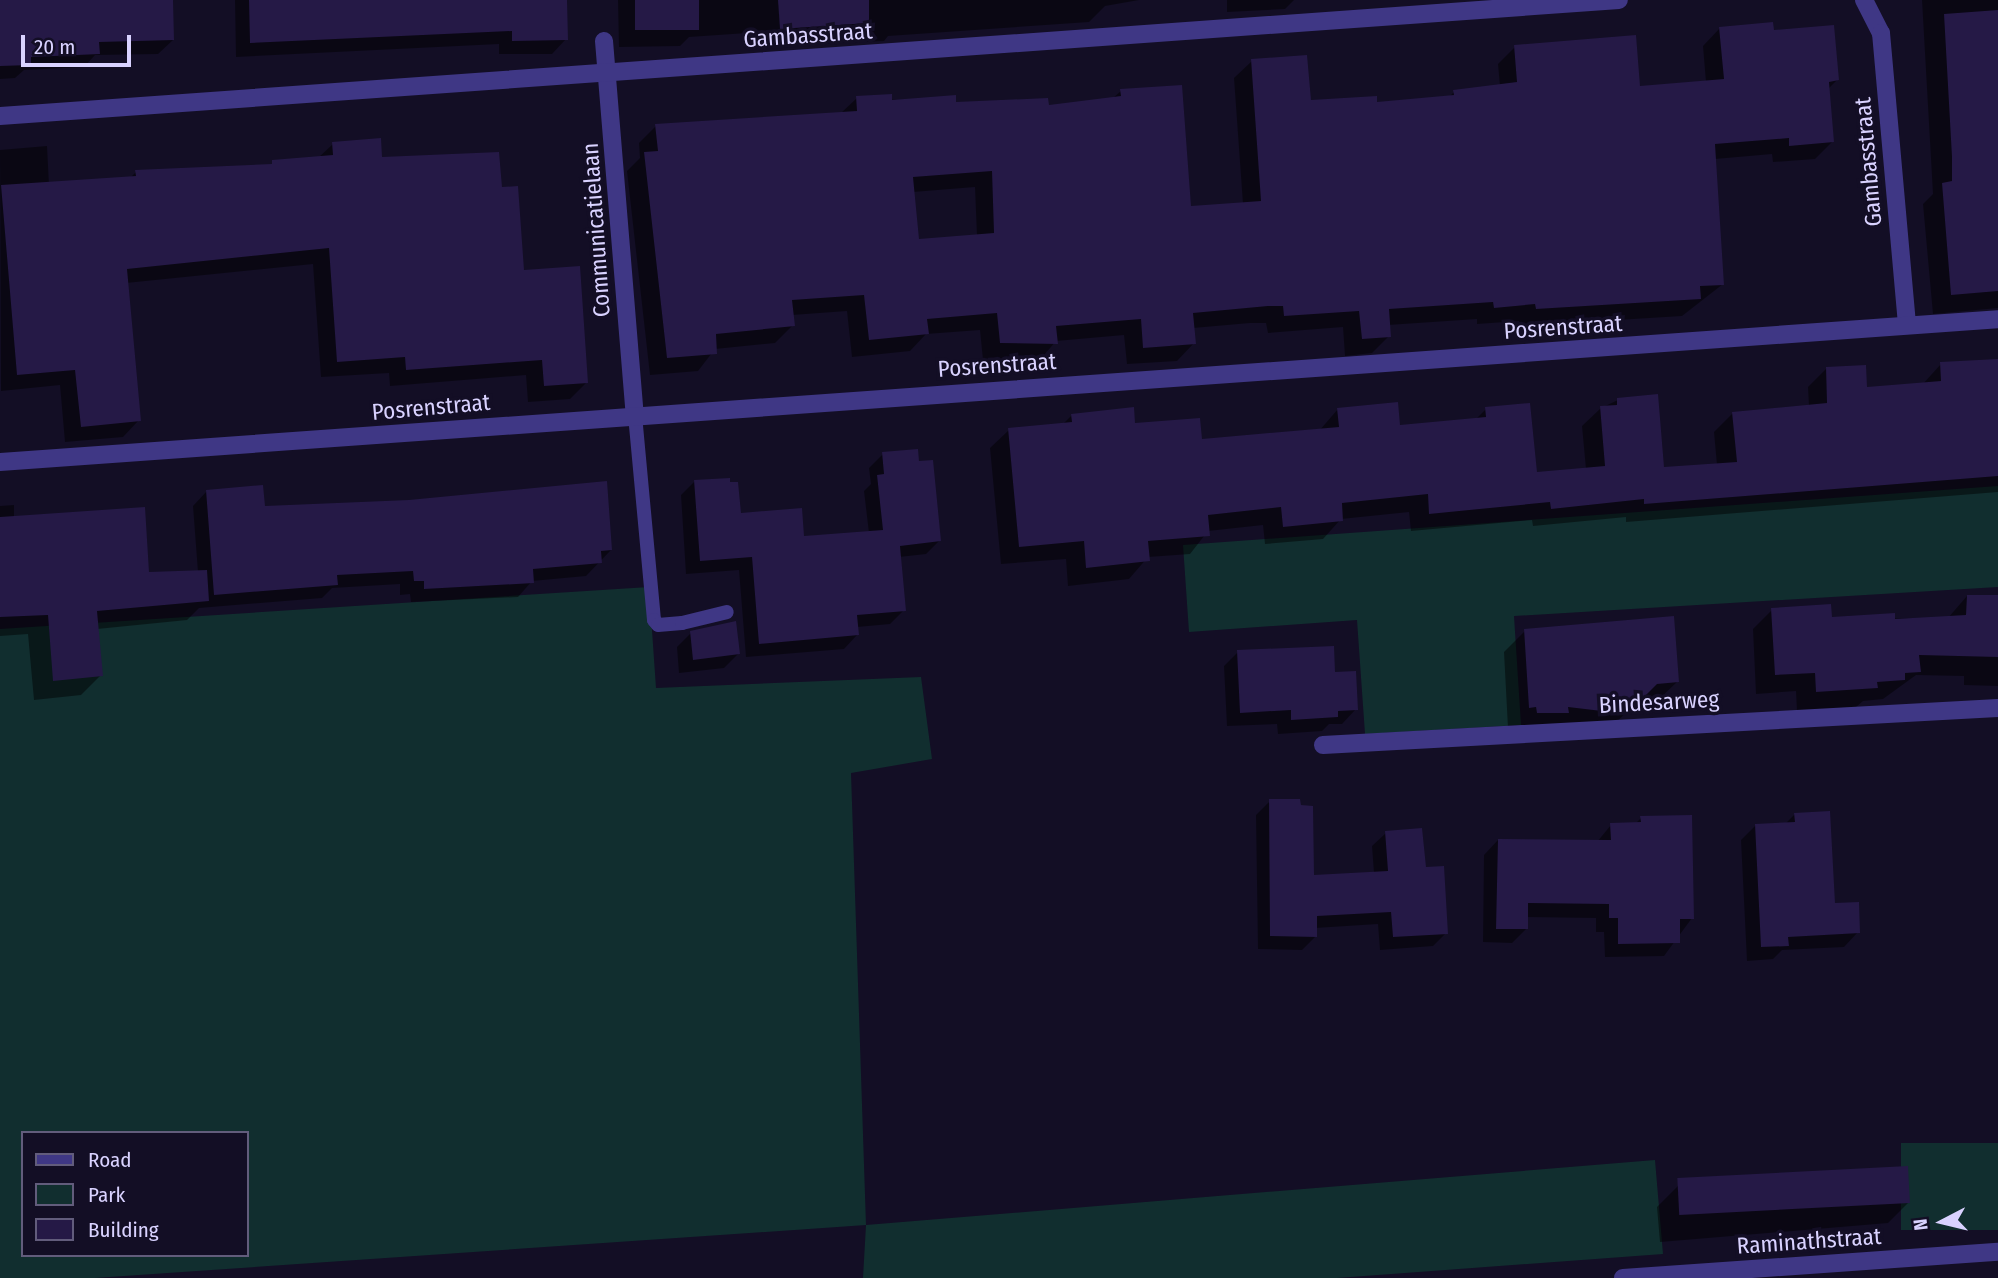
<!DOCTYPE html>
<html>
<head>
<meta charset="utf-8">
<style>
	body { margin:0 }
	#map { position:relative; width:1998px; height:1278px; overflow:hidden; background:#130e25; font-family:"Fira Sans Condensed",sans-serif }
	div>[style] { position:absolute }
	[style*='--x'] { left:calc(var(--x)*1px); top:calc(var(--y)*1px); width:calc(var(--w)*1px); rotate:calc(var(--a)*1deg) }
	.green>* { inset:0; background:#112e2f; transform-origin:0 0 }
	.shadow>* { inset:0; background:#0007 }
	.building>* { inset:0; background:#251946; transform-origin:0 0 }
	.service>* { height:14px; margin:-7px; padding:0 7px; transform-origin:7px; border-radius:7px; background:#3f3785 }
	.minor>* { height:18px; margin:-9px; padding:0 9px; transform-origin:9px; border-radius:9px; background:#3f3785 }
	span { translate:-50% -50%; white-space:nowrap; text-align:center; line-height:1.15; -webkit-text-stroke:7px #130e25; paint-order:stroke }
	.street-label { font-size:23px; color:#d9d2ff }
	.legend { position:absolute; left:21px; top:1131px; width:228px; height:126px; box-sizing:border-box; background:#130e25; border:2px solid #625c7c; margin:0; padding:9px 12px; list-style:none; font-size:21px; color:#d9d2ff }
	.legend li { display:flex; align-items:center; gap:14px; height:35px }
	.legend b { width:35px; border:2px solid #625c7c }
	.north { position:absolute; left:1907px; top:1187px; width:70px; height:70px; -webkit-text-stroke:5px #130e25; paint-order:stroke; rotate:263deg; font-size:19px; font-weight:700; line-height:28px; text-align:center; color:#d9d2ff }
	.north::after { content:''; display:block; margin:auto; width:24px; height:32px; background:#d9d2ff; clip-path:polygon(50% 0,100% 100%,50% 72%,0 100%) }
	.scale { position:absolute; left:21px; top:35px; width:110px; height:32px; box-sizing:border-box; border:4px solid #d9d2ff; border-top:0; padding-left:9px; font-size:21px; line-height:24px; white-space:nowrap; color:#d9d2ff; -webkit-text-stroke:5px #130e25; paint-order:stroke }
</style>
</head>
<body>
<div id="map">
	<div class="green">
		<i style="clip-path:polygon(1998px 486px,1998px 587px,1514px 616px,1521px 725px,1365px 734px,1357px 620px,1189px 632px,1183px 545px)"></i>
		<i style="clip-path:polygon(evenodd,649px 587px,656px 688px,921px 677px,932px 759px,851px 773px,866px 1225px,1655px 1160px,1663px 1254px,1337px 1278px,863px 1278px,866px 1225px,95px 1278px,0 1278px,0 629px,649px 587px,23px 1133px,247px 1133px,247px 1255px,23px 1255px,23px 1133px)"></i>
		<i style="left:1998px;top:1143px;width:87px;height:97px;rotate:90deg"></i>
	</div>
	<div class="shadow">
		<i style="clip-path:polygon(0 0,171px 0,173px 40px,158px 54px,95px 55px,84px 67px,24px 70px,15px 78px,0 79px)"></i>
		<i style="clip-path:polygon(235px 0,566px 0,566px 39px,552px 54px,499px 54px,499px 44px,236px 57px)"></i>
		<i style="clip-path:polygon(618px 0,1139px 0,1105px 6px,1089px 22px,888px 36px,884px 41px,763px 46px,762px 32px,689px 37px,680px 46px,619px 47px)"></i>
		<i style="clip-path:polygon(1227px 0,1294px 0,1285px 9px,1227px 12px)"></i>
		<i style="clip-path:polygon(1922px 0,1998px 0,1998px 308px,1933px 314px,1923px 204px,1933px 194px)"></i>
		<i style="clip-path:polygon(evenodd,1720px 28px,1772px 32px,1837px 80px,1828px 89px,1833px 141px,1815px 159px,1773px 162px,1772px 154px,1715px 159px,1723px 284px,1682px 316px,1519px 326px,1519px 321px,1477px 324px,1477px 319px,1388px 325px,1389px 336px,1372px 353px,1345px 356px,1343px 327px,1268px 333px,1266px 323px,1250px 323px,1193px 328px,1194px 343px,1177px 361px,1127px 364px,1124px 335px,1056px 341px,1039px 361px,983px 360px,980px 330px,926px 334px,910px 351px,852px 357px,847px 311px,792px 315px,793px 325px,775px 343px,715px 349px,698px 371px,650px 375px,627px 171px,640px 158px,639px 143px,656px 126px,841px 113px,857px 98px,1047px 107px,1113px 98px,1121px 91px,1190px 208px,1243px 204px,1234px 78px,1252px 61px,1309px 102px,1376px 104px,1449px 97px,1454px 92px,1500px 86px,1498px 64px,1515px 47px,1639px 88px,1706px 82px,1703px 46px,1720px 28px,975px 187px,977px 236px,918px 241px,913px 192px,975px 187px)"></i>
		<i style="clip-path:polygon(333px 144px,500px 189px,522px 272px,586px 383px,570px 399px,528px 402px,526px 375px,390px 386px,389px 373px,321px 377px,313px 264px,126px 283px,139px 420px,123px 437px,65px 442px,60px 385px,1px 391px,0 150px,47px 146px,49px 185px,130px 178px,136px 172px,269px 166px,318px 158px)"></i>
		<i style="clip-path:polygon(1941px 364px,1998px 372px,1998px 492px,1626px 522px,1626px 517px,1533px 526px,1532px 520px,1411px 531px,1409px 512px,1341px 519px,1323px 539px,1265px 544px,1263px 525px,1208px 531px,1190px 554px,1148px 557px,1129px 579px,1068px 586px,1066px 559px,1001px 564px,990px 448px,1009px 430px,1062px 425px,1072px 415px,1200px 441px,1319px 431px,1338px 409px,1398px 427px,1475px 420px,1486px 409px,1535px 474px,1586px 469px,1582px 426px,1601px 408px,1618px 400px,1663px 469px,1717px 465px,1714px 432px,1733px 413px,1809px 406px,1808px 387px,1827px 368px,1865px 389px,1922px 385px)"></i>
		<i style="clip-path:polygon(883px 454px,918px 463px,939px 541px,926px 554px,899px 557px,904px 610px,890px 624px,857px 627px,857px 635px,844px 649px,746px 657px,739px 570px,686px 574px,681px 495px,695px 481px,739px 514px,803px 538px,869px 533px,864px 491px,871px 484px,869px 468px)"></i>
		<i style="clip-path:polygon(207px 491px,263px 508px,611px 550px,586px 576px,532px 581px,518px 597px,411px 602px,410px 594px,400px 595px,400px 584px,332px 588px,322px 598px,199px 608px,187px 620px,97px 629px,101px 675px,81px 695px,34px 700px,28px 634px,0 636px,0 506px,14px 505px,14px 517px,147px 574px,198px 572px,193px 506px)"></i>
		<i style="clip-path:polygon(1967px 596px,1998px 596px,1998px 686px,1964px 685px,1964px 676px,1916px 675px,1883px 699px,1863px 701px,1856px 707px,1797px 711px,1796px 691px,1756px 694px,1753px 629px,1772px 610px,1830px 619px,1948px 618px)"></i>
		<i style="clip-path:polygon(1525px 631px,1678px 681px,1656px 702px,1635px 704px,1604px 734px,1508px 728px,1504px 652px)"></i>
		<i style="clip-path:polygon(691px 633px,738px 654px,724px 668px,679px 673px,677px 647px)"></i>
		<i style="clip-path:polygon(1238px 652px,1334px 674px,1356px 709px,1342px 724px,1329px 724px,1322px 731px,1278px 734px,1277px 724px,1227px 726px,1224px 666px)"></i>
		<i style="clip-path:polygon(1270px 801px,1312px 877px,1374px 873px,1372px 846px,1386px 833px,1424px 869px,1446px 933px,1433px 946px,1380px 950px,1378px 924px,1315px 928px,1315px 937px,1302px 950px,1258px 949px,1256px 815px)"></i>
		<i style="clip-path:polygon(1795px 814px,1833px 905px,1858px 932px,1844px 947px,1782px 950px,1773px 959px,1747px 961px,1741px 840px,1756px 825px,1785px 824px)"></i>
		<i style="clip-path:polygon(1641px 818px,1692px 918px,1664px 956px,1605px 957px,1604px 932px,1596px 932px,1596px 918px,1526px 917px,1526px 929px,1512px 943px,1483px 942px,1484px 855px,1498px 840px,1597px 842px,1611px 825px,1635px 824px)"></i>
		<i style="clip-path:polygon(1678px 1186px,1909px 1202px,1888px 1223px,1660px 1242px,1657px 1207px)"></i>
	</div>
	<div class="building">
		<i style="clip-path:polygon(0 0,173px 0,174px 40px,99px 42px,100px 54px,31px 57px,31px 65px,0 66px)"></i>
		<i style="clip-path:polygon(249px 0,567px 0,568px 40px,512px 41px,512px 31px,250px 43px)"></i>
		<i style="left:635px;top:0;width:64px;height:30px"></i>
		<i style="clip-path:polygon(778px 0,869px 0,869px 23px,780px 29px)"></i>
		<i style="clip-path:polygon(1998px 10px,1998px 291px,1951px 295px,1942px 183px,1952px 181px,1952px 157px,1944px 14px)"></i>
		<i style="clip-path:polygon(evenodd,1773px 22px,1774px 30px,1834px 25px,1839px 80px,1829px 82px,1834px 142px,1789px 146px,1789px 138px,1715px 144px,1724px 285px,1700px 286px,1701px 299px,1536px 309px,1535px 304px,1494px 308px,1493px 302px,1389px 309px,1391px 337px,1362px 339px,1359px 311px,1284px 316px,1283px 306px,1268px 306px,1193px 313px,1196px 344px,1143px 348px,1141px 319px,1056px 326px,1058px 344px,1000px 343px,997px 313px,927px 319px,929px 334px,869px 340px,864px 295px,792px 300px,795px 326px,716px 334px,717px 354px,667px 358px,644px 152px,658px 151px,655px 124px,857px 111px,856px 96px,892px 94px,892px 100px,956px 95px,956px 102px,1048px 98px,1049px 105px,1121px 96px,1120px 89px,1182px 85px,1191px 206px,1261px 201px,1251px 59px,1307px 55px,1311px 100px,1377px 96px,1377px 102px,1454px 95px,1453px 90px,1517px 82px,1514px 45px,1636px 35px,1640px 86px,1724px 79px,1719px 27px,1773px 22px,992px 171px,994px 233px,919px 239px,913px 177px,992px 171px)"></i>
		<i style="clip-path:polygon(381px 138px,382px 157px,499px 152px,502px 187px,518px 186px,524px 270px,580px 266px,588px 383px,544px 386px,542px 360px,406px 370px,405px 357px,337px 362px,329px 248px,127px 269px,141px 421px,81px 427px,75px 370px,17px 375px,1px 185px,136px 176px,135px 170px,272px 164px,272px 160px,333px 155px,332px 142px)"></i>
		<i style="clip-path:polygon(1998px 359px,1998px 476px,1644px 504px,1644px 499px,1551px 509px,1550px 502px,1429px 514px,1428px 494px,1342px 503px,1343px 521px,1283px 527px,1281px 507px,1208px 515px,1210px 536px,1148px 541px,1150px 561px,1086px 568px,1084px 541px,1019px 547px,1008px 428px,1072px 422px,1071px 414px,1134px 407px,1135px 423px,1200px 418px,1202px 439px,1339px 427px,1337px 408px,1398px 402px,1400px 425px,1486px 417px,1485px 407px,1530px 403px,1537px 472px,1605px 466px,1600px 406px,1617px 405px,1617px 398px,1658px 394px,1664px 467px,1737px 462px,1732px 412px,1827px 403px,1826px 367px,1866px 365px,1867px 387px,1941px 381px,1940px 362px)"></i>
		<i style="clip-path:polygon(918px 449px,919px 461px,933px 460px,941px 541px,900px 546px,906px 611px,857px 615px,859px 635px,759px 644px,752px 557px,700px 561px,694px 480px,730px 478px,730px 482px,738px 482px,741px 513px,802px 508px,804px 536px,883px 530px,877px 475px,884px 474px,882px 452px)"></i>
		<i style="clip-path:polygon(607px 481px,612px 550px,601px 551px,602px 563px,533px 569px,534px 583px,424px 589px,424px 581px,414px 581px,413px 571px,337px 575px,338px 585px,214px 595px,206px 490px,263px 485px,265px 506px,409px 500px)"></i>
		<i style="clip-path:polygon(145px 507px,149px 572px,207px 570px,209px 601px,97px 611px,103px 676px,53px 681px,48px 615px,0 617px,0 517px)"></i>
		<i style="clip-path:polygon(1967px 595px,1998px 595px,1998px 657px,1919px 655px,1921px 672px,1905px 673px,1905px 680px,1877px 682px,1878px 688px,1816px 692px,1815px 673px,1775px 675px,1771px 608px,1831px 604px,1832px 617px,1895px 613px,1895px 619px,1966px 615px)"></i>
		<i style="clip-path:polygon(1674px 616px,1679px 682px,1657px 684px,1627px 714px,1568px 707px,1569px 713px,1537px 713px,1536px 707px,1529px 708px,1524px 629px)"></i>
		<i style="clip-path:polygon(736px 621px,740px 654px,693px 660px,690px 631px)"></i>
		<i style="clip-path:polygon(1334px 646px,1335px 672px,1356px 671px,1358px 710px,1338px 711px,1338px 717px,1291px 720px,1291px 710px,1240px 713px,1237px 650px)"></i>
		<i style="clip-path:polygon(1269px 799px,1300px 799px,1301px 805px,1313px 806px,1314px 875px,1388px 871px,1385px 831px,1422px 828px,1426px 867px,1444px 866px,1448px 934px,1393px 937px,1391px 912px,1317px 916px,1317px 937px,1270px 936px)"></i>
		<i style="clip-path:polygon(1830px 811px,1835px 903px,1859px 902px,1860px 933px,1788px 937px,1789px 946px,1761px 947px,1755px 824px,1795px 822px,1794px 813px)"></i>
		<i style="clip-path:polygon(1692px 815px,1694px 919px,1680px 919px,1680px 943px,1618px 944px,1618px 918px,1609px 918px,1609px 904px,1528px 903px,1528px 929px,1496px 929px,1498px 839px,1611px 840px,1610px 823px,1641px 822px,1640px 816px)"></i>
		<i style="left:1908px;top:1166px;width:37px;height:231px;rotate:87deg"></i>
	</div>
	<div class="service">
		<i style="--x:635;--y:415;--w:206;--a:84.7"></i>
		<i style="--x:654;--y:620;--w:6;--a:51"></i>
		<i style="--x:658;--y:625;--w:24;--a:-5"></i>
		<i style="--x:682;--y:623;--w:46;--a:-13.7"></i>
	</div>
	<div class="minor">
		<i style="--x:1864;--y:0;--w:37;--a:63"></i>
		<i style="--x:1881;--y:33;--w:292;--a:84.9"></i>
		<i style="--x:604;--y:41;--w:375;--a:85.3"></i>
		<i style="--x:0;--y:116;--w:1623;--a:-4.1"></i>
		<i style="--x:0;--y:462;--w:2003;--a:-4.09"></i>
		<i style="--x:1323;--y:745;--w:676;--a:-3.14"></i>
		<i style="--x:1623;--y:1278;--w:376;--a:-4"></i>
	</div>
	<div class="street-label">
		<span style="left:808px;top:35px;rotate:-4deg">Gambasstraat</span>
		<span style="left:1868px;top:162px;rotate:-95deg">Gambasstraat</span>
		<span style="left:596px;top:230px;rotate:-94deg">Communicatielaan</span>
		<span style="left:1563px;top:327px;rotate:-4deg">Posrenstraat</span>
		<span style="left:997px;top:365px;rotate:-4deg">Posrenstraat</span>
		<span style="left:431px;top:407px;rotate:-5deg">Posrenstraat</span>
		<span style="left:1659px;top:702px;rotate:-3deg">Bindesarweg</span>
		<span style="left:1809px;top:1241px;rotate:-4deg">Raminathstraat</span>
	</div>
	<ul class="legend">
	<li><b style="height:9px;background:#3f3785"></b>Road</li>
	<li><b style="height:19px;background:#112e2f"></b>Park</li>
	<li><b style="height:19px;background:#251946"></b>Building</li>
	</ul>
	<div class="north">N</div>
	<div class="scale">20 m</div>
</div>
</body>
</html>
